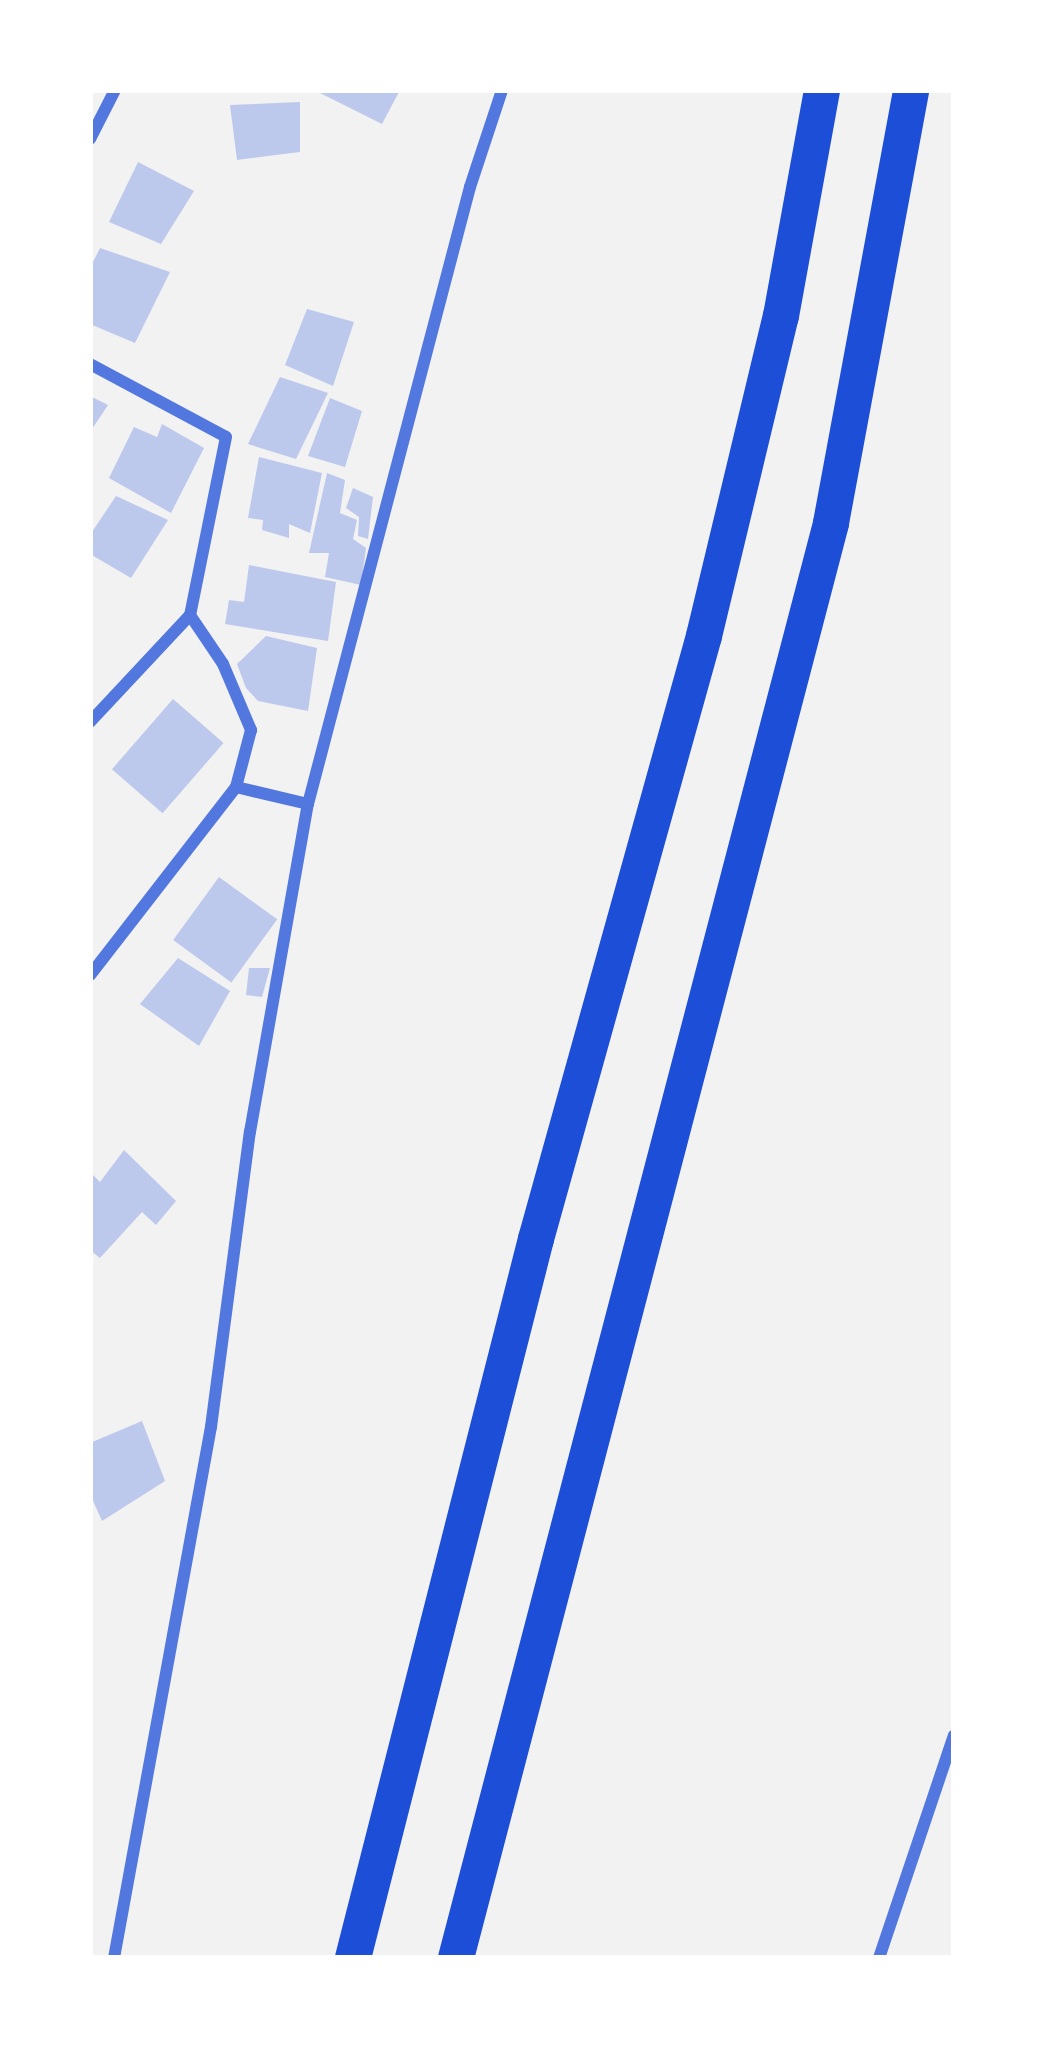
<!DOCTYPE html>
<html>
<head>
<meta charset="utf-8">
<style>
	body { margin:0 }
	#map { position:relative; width:1044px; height:2048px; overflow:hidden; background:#f2f2f2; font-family:"Asap Condensed",sans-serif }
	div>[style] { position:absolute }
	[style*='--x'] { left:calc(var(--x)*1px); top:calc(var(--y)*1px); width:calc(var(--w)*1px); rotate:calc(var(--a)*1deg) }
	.building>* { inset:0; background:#bdc9ec; transform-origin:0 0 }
	.minor>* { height:12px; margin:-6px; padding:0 6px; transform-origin:6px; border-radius:6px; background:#5277de }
	.motorway>* { height:36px; margin:-18px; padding:0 18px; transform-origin:18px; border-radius:18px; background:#1d4ed8 }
	span { translate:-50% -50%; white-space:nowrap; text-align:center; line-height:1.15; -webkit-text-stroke:12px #fff; paint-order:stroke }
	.frame { position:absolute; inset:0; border:93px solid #fff; pointer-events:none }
</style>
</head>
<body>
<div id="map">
	<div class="building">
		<i style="clip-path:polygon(314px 90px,400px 90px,382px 124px)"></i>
		<i style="clip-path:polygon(300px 102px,300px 152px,237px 160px,230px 105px)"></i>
		<i style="clip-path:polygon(138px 162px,194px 191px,161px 244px,109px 222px)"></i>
		<i style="clip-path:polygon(100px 248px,170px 272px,135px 343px,90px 324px,90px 268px)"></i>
		<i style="clip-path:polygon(307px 309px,354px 322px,333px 386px,285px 365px)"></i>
		<i style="clip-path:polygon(280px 377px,328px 393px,296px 459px,248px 444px)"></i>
		<i style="clip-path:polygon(90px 396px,108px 405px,90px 432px)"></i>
		<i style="clip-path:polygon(330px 398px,362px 411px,345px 467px,308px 456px)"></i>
		<i style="clip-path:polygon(162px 424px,204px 448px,171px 513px,109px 478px,134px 427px,157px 437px)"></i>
		<i style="clip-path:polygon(259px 457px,322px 473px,310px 533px,289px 524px,289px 538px,262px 530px,263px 520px,248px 518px)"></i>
		<i style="clip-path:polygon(327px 473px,345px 480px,340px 513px,357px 520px,353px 539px,366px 548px,361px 585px,325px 577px,329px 553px,309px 553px)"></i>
		<i style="clip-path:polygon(353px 488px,373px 497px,368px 539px,358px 536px,359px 517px,346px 508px)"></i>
		<i style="clip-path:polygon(116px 496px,168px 520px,131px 578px,90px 554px,90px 535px)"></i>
		<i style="clip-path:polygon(249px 565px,336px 582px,328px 641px,225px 624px,229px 600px,244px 602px)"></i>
		<i style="clip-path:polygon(266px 636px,317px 648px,308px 711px,258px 701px,246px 688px,237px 664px)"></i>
		<i style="left:173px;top:699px;width:67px;height:93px;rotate:41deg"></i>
		<i style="left:219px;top:877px;width:72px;height:78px;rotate:36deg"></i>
		<i style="clip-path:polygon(178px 958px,230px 991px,199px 1046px,140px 1004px)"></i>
		<i style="clip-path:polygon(249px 968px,270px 968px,262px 997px,246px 995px)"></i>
		<i style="clip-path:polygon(124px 1150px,176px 1201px,156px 1225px,142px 1212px,100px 1258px,90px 1250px,90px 1172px,100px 1182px)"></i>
		<i style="clip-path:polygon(142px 1421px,165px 1481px,102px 1521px,90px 1494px,90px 1443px)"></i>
	</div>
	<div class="minor">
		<i style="--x:90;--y:139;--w:55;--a:-63"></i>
		<i style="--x:90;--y:364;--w:154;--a:28.2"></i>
		<i style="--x:226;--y:437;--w:182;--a:101.4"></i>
		<i style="--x:90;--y:722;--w:146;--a:-46.9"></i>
		<i style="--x:190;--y:615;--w:59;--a:56"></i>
		<i style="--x:223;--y:664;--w:72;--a:67"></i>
		<i style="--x:251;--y:730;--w:59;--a:104.7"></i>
		<i style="--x:236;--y:787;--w:238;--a:127.8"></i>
		<i style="--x:236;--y:787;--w:74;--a:13.3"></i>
		<i style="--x:114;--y:1958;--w:540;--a:-79.65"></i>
		<i style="--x:211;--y:1427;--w:298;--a:-82.5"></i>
		<i style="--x:250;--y:1132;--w:333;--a:-80"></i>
		<i style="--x:308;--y:804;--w:638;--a:-75.29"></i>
		<i style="--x:470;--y:187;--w:102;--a:-71.7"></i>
		<i style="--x:879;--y:1958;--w:235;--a:-71.4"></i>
	</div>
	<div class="motorway">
		<i style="--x:353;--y:1958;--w:742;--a:-75.72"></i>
		<i style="--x:536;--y:1239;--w:626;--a:-74.43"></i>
		<i style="--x:704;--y:636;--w:329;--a:-76.5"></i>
		<i style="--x:781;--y:316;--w:230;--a:-79.7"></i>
		<i style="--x:456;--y:1958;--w:1483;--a:-75.35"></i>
		<i style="--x:831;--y:523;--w:440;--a:-79.5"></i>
	</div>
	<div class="frame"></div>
</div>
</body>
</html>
